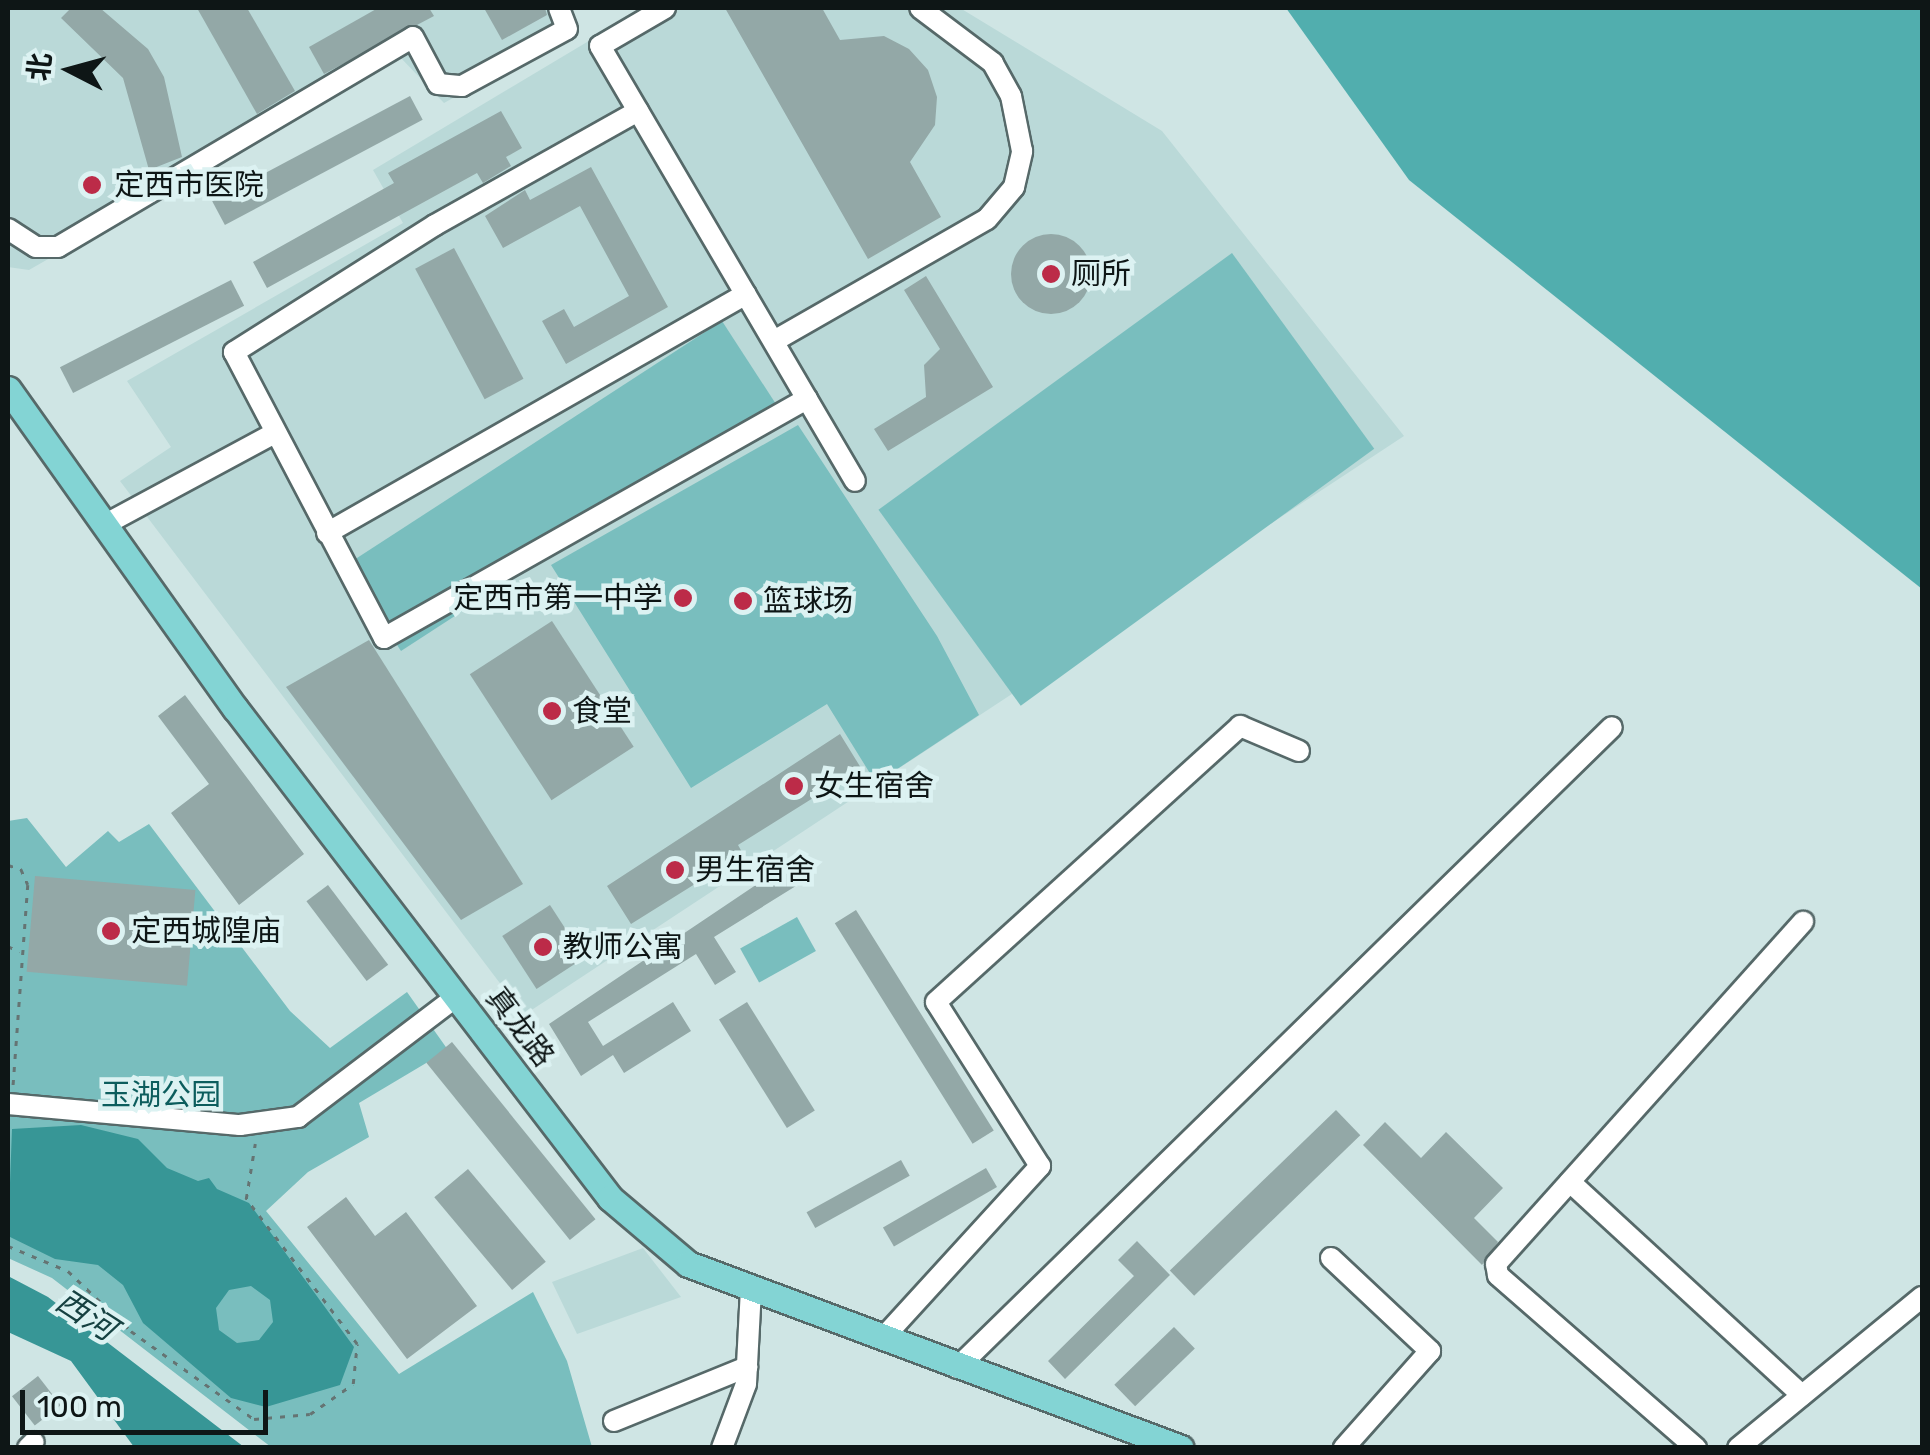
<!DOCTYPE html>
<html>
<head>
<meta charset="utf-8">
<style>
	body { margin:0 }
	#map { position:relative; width:1930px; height:1455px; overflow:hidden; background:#cfe5e4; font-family:Rubik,"Noto Sans SC",sans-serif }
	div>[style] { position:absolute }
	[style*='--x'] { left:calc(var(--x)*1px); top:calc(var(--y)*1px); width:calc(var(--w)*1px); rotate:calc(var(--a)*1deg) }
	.built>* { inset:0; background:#bad9d8 }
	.green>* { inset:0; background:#79bebe; transform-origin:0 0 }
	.forest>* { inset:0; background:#51aeae }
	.water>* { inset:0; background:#379696 }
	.building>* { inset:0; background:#93a8a7; transform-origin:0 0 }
	.round { border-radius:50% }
	.path>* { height:2.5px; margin-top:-1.25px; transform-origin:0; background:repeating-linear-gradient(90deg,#657473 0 5px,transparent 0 13px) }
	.roads { filter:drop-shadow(2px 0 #566969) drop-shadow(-2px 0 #566969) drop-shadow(0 2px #566969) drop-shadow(0 -2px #566969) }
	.minor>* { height:20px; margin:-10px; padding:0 10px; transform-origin:10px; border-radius:10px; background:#fff }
	.major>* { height:25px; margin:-12.5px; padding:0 12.5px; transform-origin:12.5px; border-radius:12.5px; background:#83d4d4 }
	.dots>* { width:28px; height:28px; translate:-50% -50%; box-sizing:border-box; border:5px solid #dcf2f2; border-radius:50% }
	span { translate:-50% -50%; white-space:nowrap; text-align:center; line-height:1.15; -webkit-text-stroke:9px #dcf2f2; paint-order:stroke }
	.poi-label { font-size:30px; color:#0e1616 }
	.left { translate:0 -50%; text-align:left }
	.right { translate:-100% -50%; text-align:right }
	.street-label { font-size:30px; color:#0e1616 }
	.park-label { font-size:30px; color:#0c5d5d }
	.water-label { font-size:32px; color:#164141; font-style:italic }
	.frame { position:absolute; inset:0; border:10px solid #0e1616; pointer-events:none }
	.north { position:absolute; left:20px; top:20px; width:100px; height:100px; -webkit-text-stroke:8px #dcf2f2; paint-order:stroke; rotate:276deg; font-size:28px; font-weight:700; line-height:40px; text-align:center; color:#0e1616 }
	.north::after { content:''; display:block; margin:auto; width:35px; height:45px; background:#0e1616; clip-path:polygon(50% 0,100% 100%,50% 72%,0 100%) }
	.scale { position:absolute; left:20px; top:1390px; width:248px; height:45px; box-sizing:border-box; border:5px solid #0e1616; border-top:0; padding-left:12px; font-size:30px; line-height:35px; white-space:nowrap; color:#0e1616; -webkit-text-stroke:8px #dcf2f2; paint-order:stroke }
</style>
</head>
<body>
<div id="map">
	<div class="built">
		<i style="clip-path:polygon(8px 8px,557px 8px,571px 32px,444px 103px,400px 57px,29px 270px,8px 267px)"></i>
		<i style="clip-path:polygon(644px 8px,960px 8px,1162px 131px,1404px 436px,524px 1015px,120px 481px,171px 447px,127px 381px,403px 223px,373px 170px)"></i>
		<i style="clip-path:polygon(643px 1248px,681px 1297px,577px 1334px,552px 1282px)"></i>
	</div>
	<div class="green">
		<i style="left:1232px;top:253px;width:242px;height:437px;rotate:54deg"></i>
		<i style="left:722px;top:321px;width:102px;height:449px;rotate:57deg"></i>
		<i style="clip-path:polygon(798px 425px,937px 636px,979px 715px,876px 783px,827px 704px,691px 788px,551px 565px)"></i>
		<i style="clip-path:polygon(27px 818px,66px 867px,108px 831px,119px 842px,149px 824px,290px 1011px,330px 1048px,407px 992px,448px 1050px,359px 1103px,369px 1137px,308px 1172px,266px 1211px,399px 1374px,533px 1292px,567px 1361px,592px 1447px,271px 1447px,52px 1278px,8px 1258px,8px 821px)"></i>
		<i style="left:797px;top:917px;width:39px;height:65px;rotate:61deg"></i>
	</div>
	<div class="forest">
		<i style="clip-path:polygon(1286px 8px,1922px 8px,1922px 589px,1409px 180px)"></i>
	</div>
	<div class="water">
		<i style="clip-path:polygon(evenodd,81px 1125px,138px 1139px,167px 1168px,198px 1181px,209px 1178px,217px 1189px,249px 1203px,354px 1347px,340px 1385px,266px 1407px,231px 1398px,143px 1323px,123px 1285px,98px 1265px,55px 1259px,8px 1236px,12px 1129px,81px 1125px,251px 1286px,270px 1300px,273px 1322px,259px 1340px,237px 1343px,219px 1330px,216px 1308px,229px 1290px,251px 1286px)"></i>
		<i style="clip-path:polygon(8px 1276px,48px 1297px,244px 1447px,134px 1447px,71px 1361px,8px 1332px)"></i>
	</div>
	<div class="building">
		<i style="clip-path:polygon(71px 8px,100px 8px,148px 49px,164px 77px,182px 157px,149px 170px,123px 78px,61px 18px)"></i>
		<i style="clip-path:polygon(197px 8px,247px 8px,295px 91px,257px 114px)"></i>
		<i style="clip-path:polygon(378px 8px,429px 8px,434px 16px,324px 74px,309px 47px)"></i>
		<i style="clip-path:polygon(484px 8px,545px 8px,547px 15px,502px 40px)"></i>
		<i style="clip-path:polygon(725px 8px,822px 8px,840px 40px,884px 36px,909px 49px,928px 70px,937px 97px,935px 125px,910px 162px,941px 217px,868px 259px)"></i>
		<i style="left:410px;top:96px;width:27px;height:224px;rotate:62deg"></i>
		<i style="clip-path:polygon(501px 111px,522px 148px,506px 157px,511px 166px,483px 183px,477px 173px,267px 288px,253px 262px,394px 183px,388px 173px)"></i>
		<i style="clip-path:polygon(591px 167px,668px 307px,566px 364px,542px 321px,564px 309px,574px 327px,629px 296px,580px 206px,503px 248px,485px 216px,525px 190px,530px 200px)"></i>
		<i class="round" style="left:1011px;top:234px;width:80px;height:80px"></i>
		<i style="left:454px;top:248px;width:148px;height:44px;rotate:62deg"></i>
		<i style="clip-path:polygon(926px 276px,993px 387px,888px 451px,874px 429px,926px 397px,924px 365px,940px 349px,904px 290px)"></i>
		<i style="left:231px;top:280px;width:29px;height:192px;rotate:63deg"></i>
		<i style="left:552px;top:621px;width:150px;height:98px;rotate:57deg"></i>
		<i style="clip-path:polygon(369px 640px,523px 884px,461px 920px,286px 687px)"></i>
		<i style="clip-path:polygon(185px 695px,304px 854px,239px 905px,171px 813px,209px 784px,158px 716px)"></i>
		<i style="clip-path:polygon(840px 734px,861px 768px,738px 845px,743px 854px,631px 924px,607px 886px)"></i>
		<i style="clip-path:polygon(799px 856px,812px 876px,714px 937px,736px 972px,715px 985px,696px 954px,588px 1022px,603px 1046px,673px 1002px,691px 1031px,624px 1073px,613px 1055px,581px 1076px,549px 1024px)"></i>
		<i style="left:35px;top:876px;width:161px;height:96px;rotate:5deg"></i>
		<i style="left:328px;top:885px;width:100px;height:27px;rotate:53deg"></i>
		<i style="left:550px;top:905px;width:63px;height:57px;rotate:57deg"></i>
		<i style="left:856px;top:910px;width:260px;height:25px;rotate:58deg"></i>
		<i style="left:747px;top:1002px;width:128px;height:33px;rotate:58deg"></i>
		<i style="left:452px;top:1042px;width:228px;height:33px;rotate:51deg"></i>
		<i style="left:1336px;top:1110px;width:35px;height:231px;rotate:46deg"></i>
		<i style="clip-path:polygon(1385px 1122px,1421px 1158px,1446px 1132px,1503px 1188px,1474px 1218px,1498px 1242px,1482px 1265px,1363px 1145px)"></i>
		<i style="left:901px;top:1160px;width:18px;height:108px;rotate:61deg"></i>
		<i style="left:986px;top:1168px;width:22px;height:119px;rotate:60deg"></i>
		<i style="left:468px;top:1169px;width:121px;height:44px;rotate:50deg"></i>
		<i style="clip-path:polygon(346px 1197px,375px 1236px,406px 1212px,477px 1306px,407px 1359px,307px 1227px)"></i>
		<i style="clip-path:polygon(1137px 1241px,1170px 1275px,1065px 1379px,1048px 1361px,1134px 1276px,1118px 1260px)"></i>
		<i style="left:1174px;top:1327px;width:30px;height:83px;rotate:46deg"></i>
		<i style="left:38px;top:1376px;width:37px;height:33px;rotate:52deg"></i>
	</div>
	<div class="path">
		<i style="--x:8;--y:865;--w:14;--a:17"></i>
		<i style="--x:21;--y:869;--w:17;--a:66"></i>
		<i style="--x:28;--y:885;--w:204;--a:94.2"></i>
		<i style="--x:8;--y:946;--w:13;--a:27"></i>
		<i style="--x:8;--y:1246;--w:65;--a:22.6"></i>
		<i style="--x:68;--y:1271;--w:87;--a:43.6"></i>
		<i style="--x:131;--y:1331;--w:151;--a:35.6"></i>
		<i style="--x:254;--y:1419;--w:56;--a:-5.1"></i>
		<i style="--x:310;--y:1414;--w:52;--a:-34.9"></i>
		<i style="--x:353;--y:1384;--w:40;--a:-84.3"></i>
		<i style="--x:357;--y:1344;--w:183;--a:-127.4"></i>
		<i style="--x:246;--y:1199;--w:56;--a:-80.7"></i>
	</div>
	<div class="roads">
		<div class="minor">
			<i style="--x:665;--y:8;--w:75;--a:149.7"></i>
			<i style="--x:600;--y:46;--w:504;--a:59.62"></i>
			<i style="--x:638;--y:111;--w:233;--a:150.7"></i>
			<i style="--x:435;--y:225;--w:238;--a:147.7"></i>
			<i style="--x:234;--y:352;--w:323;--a:62.3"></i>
			<i style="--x:384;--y:638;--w:486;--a:-29.5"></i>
			<i style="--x:8;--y:229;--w:33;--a:33"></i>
			<i style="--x:36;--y:247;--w:22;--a:0"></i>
			<i style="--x:58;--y:247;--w:412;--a:-30.6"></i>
			<i style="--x:413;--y:37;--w:53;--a:62"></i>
			<i style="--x:438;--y:84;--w:24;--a:5"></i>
			<i style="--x:462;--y:86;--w:119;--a:-28.5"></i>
			<i style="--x:567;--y:29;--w:22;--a:-111"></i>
			<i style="--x:774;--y:341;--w:245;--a:-29.8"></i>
			<i style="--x:987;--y:219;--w:42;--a:-49.8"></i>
			<i style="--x:1014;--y:187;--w:37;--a:-77"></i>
			<i style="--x:1022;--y:151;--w:56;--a:-101.3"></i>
			<i style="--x:1011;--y:96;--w:38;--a:-119"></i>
			<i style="--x:993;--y:63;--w:91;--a:-143"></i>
			<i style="--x:104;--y:525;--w:194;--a:-28.3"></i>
			<i style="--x:327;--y:533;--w:482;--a:-29.7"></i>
			<i style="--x:8;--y:1104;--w:233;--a:5.2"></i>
			<i style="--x:240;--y:1125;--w:59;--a:-7.9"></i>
			<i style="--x:298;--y:1117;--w:198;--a:-37.2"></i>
			<i style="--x:1570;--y:1182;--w:315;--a:42.6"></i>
			<i style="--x:1331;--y:1258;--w:136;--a:43.2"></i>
			<i style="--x:1430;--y:1351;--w:130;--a:131.6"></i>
			<i style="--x:883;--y:1338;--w:233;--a:-47.6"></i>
			<i style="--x:1040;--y:1166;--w:194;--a:-122.4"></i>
			<i style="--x:936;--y:1002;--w:411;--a:-42.2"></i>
			<i style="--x:1240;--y:726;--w:64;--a:23"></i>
			<i style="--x:957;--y:1368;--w:916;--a:-44.38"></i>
			<i style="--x:614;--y:1421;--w:144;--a:-22.1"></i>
			<i style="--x:28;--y:1448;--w:8;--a:-45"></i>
			<i style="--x:722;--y:1448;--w:68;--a:-69.4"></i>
			<i style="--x:746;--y:1384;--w:96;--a:-87"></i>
			<i style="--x:1696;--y:1448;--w:263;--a:-138.9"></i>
			<i style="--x:1498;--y:1275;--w:11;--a:-100"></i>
			<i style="--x:1496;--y:1264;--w:460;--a:-48.1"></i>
			<i style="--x:1738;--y:1448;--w:238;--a:-39.4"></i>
		</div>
		<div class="major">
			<i style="--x:8;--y:389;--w:392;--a:54.6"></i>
			<i style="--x:235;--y:708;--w:617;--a:52.57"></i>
			<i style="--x:610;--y:1198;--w:102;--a:40.2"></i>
			<i style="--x:688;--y:1264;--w:526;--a:20.47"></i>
		</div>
	</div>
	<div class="dots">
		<i style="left:92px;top:185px;background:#bc2b48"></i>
		<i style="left:1051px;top:274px;background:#bc2b48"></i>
		<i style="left:683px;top:598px;background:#bc2b48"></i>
		<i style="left:743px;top:601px;background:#bc2b48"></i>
		<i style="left:552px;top:711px;background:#bc2b48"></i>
		<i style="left:794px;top:786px;background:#bc2b48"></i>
		<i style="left:675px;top:870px;background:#bc2b48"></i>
		<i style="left:111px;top:931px;background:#bc2b48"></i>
		<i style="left:543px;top:947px;background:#bc2b48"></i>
	</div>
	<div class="poi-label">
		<span class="left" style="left:114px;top:185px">定西市医院</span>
		<span class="left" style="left:1071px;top:274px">厕所</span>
		<span class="right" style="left:663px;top:598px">定西市第一中学</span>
		<span class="left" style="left:763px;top:601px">篮球场</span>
		<span class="left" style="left:572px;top:711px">食堂</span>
		<span class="left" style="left:814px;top:786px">女生宿舍</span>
		<span class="left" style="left:695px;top:870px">男生宿舍</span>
		<span class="left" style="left:131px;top:931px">定西城隍庙</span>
		<span class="left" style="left:563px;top:947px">教师公寓</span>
	</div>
	<div class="street-label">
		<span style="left:520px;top:1027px;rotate:53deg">真龙路</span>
	</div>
	<div class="park-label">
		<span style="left:161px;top:1095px">玉湖公园</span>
	</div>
	<div class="water-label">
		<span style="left:86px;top:1315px;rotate:33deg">西河</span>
	</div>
	<div class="frame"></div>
	<div class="north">北</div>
	<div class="scale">100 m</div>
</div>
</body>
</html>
